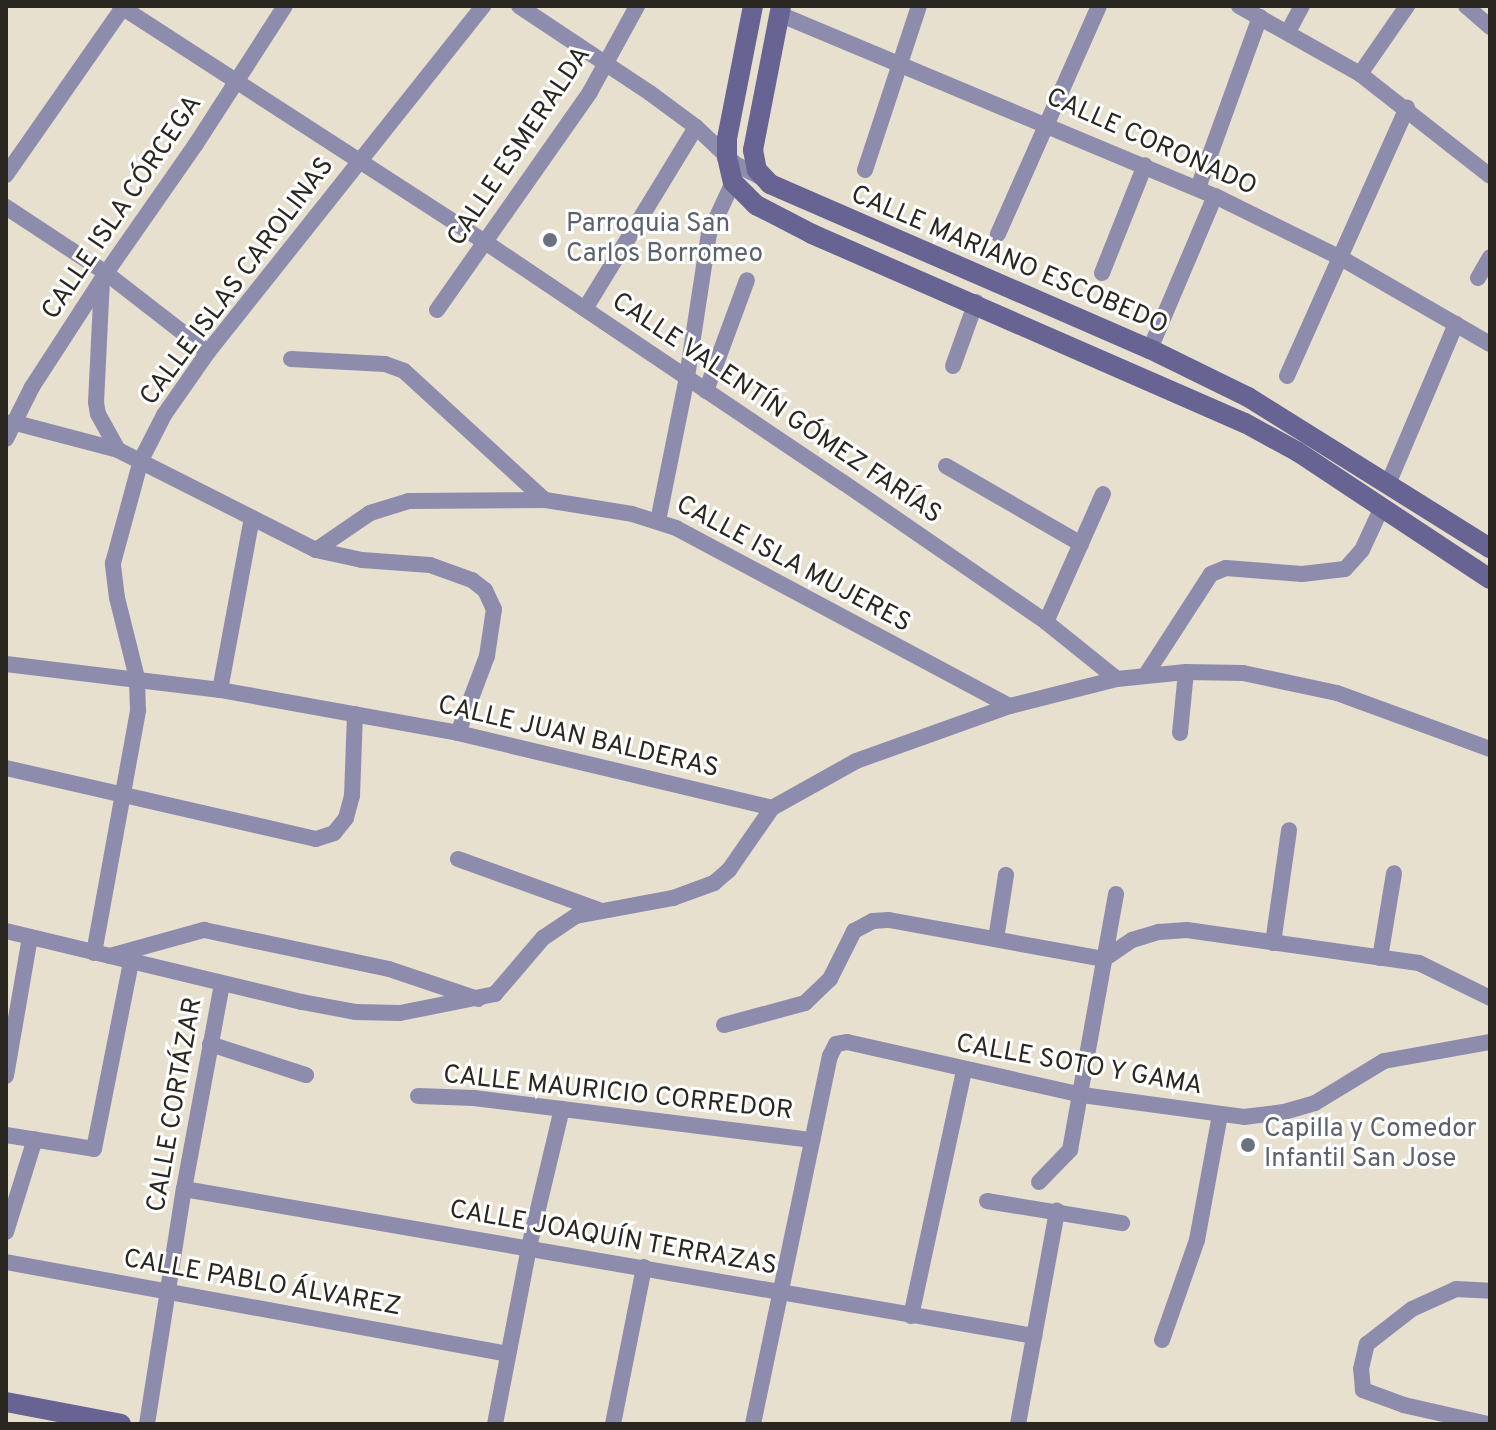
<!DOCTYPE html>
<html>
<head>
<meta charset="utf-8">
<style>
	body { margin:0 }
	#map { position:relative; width:1496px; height:1430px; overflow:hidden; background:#e7e0ce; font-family:Overpass,sans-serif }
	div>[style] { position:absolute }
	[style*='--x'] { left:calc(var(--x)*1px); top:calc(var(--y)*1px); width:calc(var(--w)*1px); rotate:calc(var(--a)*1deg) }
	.street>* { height:16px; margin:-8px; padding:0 8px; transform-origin:8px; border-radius:8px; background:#8e8cad }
	.secondary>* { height:20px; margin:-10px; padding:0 10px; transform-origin:10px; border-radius:10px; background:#676392 }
	.dots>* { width:22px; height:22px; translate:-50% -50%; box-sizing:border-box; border:4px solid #fff; border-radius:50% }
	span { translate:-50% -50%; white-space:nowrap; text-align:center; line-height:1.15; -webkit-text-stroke:6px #fff; paint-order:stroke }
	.street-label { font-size:26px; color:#2a2720 }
	.worship-label { font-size:26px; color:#5b616d }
	.left { translate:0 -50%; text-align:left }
	.frame { position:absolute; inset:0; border:8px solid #2a2720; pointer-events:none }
</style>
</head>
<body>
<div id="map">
	<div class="street">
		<i style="--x:120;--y:6;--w:435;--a:32.9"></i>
		<i style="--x:485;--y:242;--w:432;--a:33.9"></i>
		<i style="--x:844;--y:483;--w:245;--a:34.5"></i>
		<i style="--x:1046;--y:622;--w:91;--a:38.8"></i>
		<i style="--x:519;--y:6;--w:157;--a:33.6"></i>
		<i style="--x:650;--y:93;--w:57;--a:36.5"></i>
		<i style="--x:696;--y:127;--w:54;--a:43.5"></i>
		<i style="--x:735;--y:164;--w:29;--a:27"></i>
		<i style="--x:1239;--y:6;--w:139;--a:29.3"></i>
		<i style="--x:1360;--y:74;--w:165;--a:38.1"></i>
		<i style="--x:1466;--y:6;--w:32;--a:41"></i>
		<i style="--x:779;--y:14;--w:472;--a:22.7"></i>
		<i style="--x:1215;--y:196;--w:140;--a:26.2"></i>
		<i style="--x:1341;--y:258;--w:172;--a:30"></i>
		<i style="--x:1288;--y:32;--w:30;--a:-62"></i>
		<i style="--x:1360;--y:74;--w:83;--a:-55.3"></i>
		<i style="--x:865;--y:170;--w:173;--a:-71.8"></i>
		<i style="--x:6;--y:175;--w:206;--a:-55.1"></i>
		<i style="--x:1198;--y:188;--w:182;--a:-70.1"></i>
		<i style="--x:6;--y:207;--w:120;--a:33.4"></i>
		<i style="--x:106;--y:273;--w:129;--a:37.8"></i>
		<i style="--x:998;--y:234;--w:249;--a:-66.1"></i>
		<i style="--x:1102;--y:273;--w:116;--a:-68.3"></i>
		<i style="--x:1478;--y:278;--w:24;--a:-60"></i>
		<i style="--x:102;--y:280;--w:122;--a:92.8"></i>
		<i style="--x:96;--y:402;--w:12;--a:81"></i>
		<i style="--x:98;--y:414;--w:41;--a:60.9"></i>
		<i style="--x:585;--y:309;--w:213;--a:-58.6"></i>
		<i style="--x:437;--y:310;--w:266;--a:-54.9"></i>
		<i style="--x:590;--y:92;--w:98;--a:-61.3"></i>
		<i style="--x:1150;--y:349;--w:166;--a:-67"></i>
		<i style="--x:291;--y:359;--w:94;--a:3"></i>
		<i style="--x:385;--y:364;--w:20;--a:20"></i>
		<i style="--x:404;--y:371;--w:191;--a:42.5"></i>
		<i style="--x:953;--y:366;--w:68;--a:-70.2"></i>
		<i style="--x:1287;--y:376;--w:294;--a:-65.9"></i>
		<i style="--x:706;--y:391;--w:118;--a:-69.7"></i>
		<i style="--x:12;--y:422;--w:110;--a:14.8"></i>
		<i style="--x:118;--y:450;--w:222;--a:26.8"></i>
		<i style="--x:316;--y:550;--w:47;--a:12.3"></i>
		<i style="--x:362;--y:560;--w:68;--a:4.2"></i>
		<i style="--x:430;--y:565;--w:45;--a:19.7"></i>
		<i style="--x:472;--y:580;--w:16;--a:38"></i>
		<i style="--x:485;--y:590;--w:21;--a:65"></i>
		<i style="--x:494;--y:609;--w:48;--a:98.5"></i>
		<i style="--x:487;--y:656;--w:82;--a:110.6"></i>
		<i style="--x:6;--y:439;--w:58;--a:-63.4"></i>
		<i style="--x:32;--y:387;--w:136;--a:-57"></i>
		<i style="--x:106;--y:273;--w:157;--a:-55.1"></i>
		<i style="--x:196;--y:144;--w:164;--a:-57.2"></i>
		<i style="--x:946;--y:466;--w:156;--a:30"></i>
		<i style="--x:1388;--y:484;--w:174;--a:-67"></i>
		<i style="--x:658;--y:521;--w:147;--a:-78.6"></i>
		<i style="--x:687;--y:377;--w:145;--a:-81.3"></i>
		<i style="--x:709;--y:234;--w:57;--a:-65.2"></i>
		<i style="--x:316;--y:550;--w:65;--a:-34.4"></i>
		<i style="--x:370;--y:513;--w:41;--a:-17.1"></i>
		<i style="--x:409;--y:501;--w:136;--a:-0.4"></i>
		<i style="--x:545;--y:500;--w:88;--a:9.1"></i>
		<i style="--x:632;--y:514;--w:46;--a:17.7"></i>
		<i style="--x:676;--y:528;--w:378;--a:28.1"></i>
		<i style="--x:1046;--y:622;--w:140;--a:-66"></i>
		<i style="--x:6;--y:664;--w:216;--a:6.9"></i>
		<i style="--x:220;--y:690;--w:242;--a:10.2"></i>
		<i style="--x:458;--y:733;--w:323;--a:13.4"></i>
		<i style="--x:772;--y:808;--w:96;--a:-29.2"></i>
		<i style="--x:856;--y:761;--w:164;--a:-19.7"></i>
		<i style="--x:1010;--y:706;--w:110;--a:-14.2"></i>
		<i style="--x:1117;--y:679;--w:69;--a:-5.8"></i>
		<i style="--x:1186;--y:672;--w:57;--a:1"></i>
		<i style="--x:1243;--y:673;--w:96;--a:12"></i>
		<i style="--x:1337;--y:693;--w:163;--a:20.1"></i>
		<i style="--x:1145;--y:676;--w:121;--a:-57.1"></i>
		<i style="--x:1211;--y:574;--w:16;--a:-22"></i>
		<i style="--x:1226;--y:568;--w:76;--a:4.5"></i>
		<i style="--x:1302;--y:574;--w:43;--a:-6.6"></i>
		<i style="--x:1345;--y:569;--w:25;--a:-48"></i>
		<i style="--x:1362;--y:550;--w:47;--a:-65.1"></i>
		<i style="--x:220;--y:690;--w:175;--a:-79.5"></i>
		<i style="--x:1180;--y:733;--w:61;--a:-84.4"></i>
		<i style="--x:6;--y:768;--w:318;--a:12.9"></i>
		<i style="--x:316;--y:839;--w:19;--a:-18"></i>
		<i style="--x:334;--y:833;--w:19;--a:-51"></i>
		<i style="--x:346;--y:818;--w:23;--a:-75"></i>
		<i style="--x:352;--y:796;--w:82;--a:-87.9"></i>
		<i style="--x:458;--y:859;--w:150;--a:19.9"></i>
		<i style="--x:6;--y:931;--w:304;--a:13.5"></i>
		<i style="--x:302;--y:1002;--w:55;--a:10.5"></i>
		<i style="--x:356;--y:1012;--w:44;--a:1.3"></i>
		<i style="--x:400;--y:1013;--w:97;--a:-11.3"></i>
		<i style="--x:495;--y:994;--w:74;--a:-49.4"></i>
		<i style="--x:543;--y:938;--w:40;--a:-34"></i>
		<i style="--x:576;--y:916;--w:99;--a:-10.5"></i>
		<i style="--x:673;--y:898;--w:44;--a:-20.1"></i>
		<i style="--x:714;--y:883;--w:20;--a:-41"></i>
		<i style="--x:729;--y:870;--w:75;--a:-55.3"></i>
		<i style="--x:996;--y:939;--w:65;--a:-81.1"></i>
		<i style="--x:1273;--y:943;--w:114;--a:-81.9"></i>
		<i style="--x:94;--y:953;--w:247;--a:-79.7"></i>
		<i style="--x:138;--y:710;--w:32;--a:-92"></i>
		<i style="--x:137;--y:678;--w:82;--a:-104"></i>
		<i style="--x:117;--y:598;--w:35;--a:-97"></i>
		<i style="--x:113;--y:563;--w:107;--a:-74.8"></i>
		<i style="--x:141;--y:460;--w:51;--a:-62.9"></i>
		<i style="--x:164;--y:415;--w:77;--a:-55.1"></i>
		<i style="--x:208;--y:352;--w:442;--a:-51.5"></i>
		<i style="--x:110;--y:956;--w:98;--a:-15.5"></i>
		<i style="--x:204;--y:930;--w:189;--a:11.9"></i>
		<i style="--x:389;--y:969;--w:94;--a:18.6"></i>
		<i style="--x:1380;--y:958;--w:86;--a:-80.6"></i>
		<i style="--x:724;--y:1025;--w:84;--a:-15.2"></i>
		<i style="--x:805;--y:1003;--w:35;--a:-44"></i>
		<i style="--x:830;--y:979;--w:54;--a:-63.4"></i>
		<i style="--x:854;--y:931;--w:21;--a:-28"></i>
		<i style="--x:873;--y:921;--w:16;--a:-4"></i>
		<i style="--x:889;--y:920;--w:219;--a:10.3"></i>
		<i style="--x:1104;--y:959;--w:34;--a:-34"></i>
		<i style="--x:1132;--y:940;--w:28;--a:-17"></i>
		<i style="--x:1159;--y:932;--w:28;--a:-4"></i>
		<i style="--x:1187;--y:930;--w:234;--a:8.1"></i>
		<i style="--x:1419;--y:963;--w:79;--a:26.2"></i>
		<i style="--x:210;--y:1044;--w:101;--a:17.9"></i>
		<i style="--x:6;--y:1076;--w:141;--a:-80.2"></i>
		<i style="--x:418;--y:1096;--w:56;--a:2"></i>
		<i style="--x:474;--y:1098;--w:341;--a:7.1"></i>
		<i style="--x:6;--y:1135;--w:89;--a:9"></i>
		<i style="--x:94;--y:1149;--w:191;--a:-78.8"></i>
		<i style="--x:1039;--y:1182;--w:45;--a:-45.9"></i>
		<i style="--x:1070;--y:1150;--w:260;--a:-79.8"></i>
		<i style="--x:184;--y:1189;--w:863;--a:9.81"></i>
		<i style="--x:987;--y:1201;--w:137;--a:9.3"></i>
		<i style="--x:6;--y:1232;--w:97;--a:-72.7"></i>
		<i style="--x:6;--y:1262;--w:510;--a:10.39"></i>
		<i style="--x:911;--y:1316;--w:251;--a:-77.8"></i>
		<i style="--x:1162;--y:1340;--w:106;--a:-70.7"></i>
		<i style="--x:1197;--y:1240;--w:127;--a:-79.6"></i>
		<i style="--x:147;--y:1424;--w:238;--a:-81.1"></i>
		<i style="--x:184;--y:1189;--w:208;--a:-79.5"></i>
		<i style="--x:495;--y:1424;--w:180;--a:-79.1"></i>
		<i style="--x:529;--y:1247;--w:142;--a:-76.6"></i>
		<i style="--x:613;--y:1424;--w:160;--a:-78.8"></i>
		<i style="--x:753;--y:1424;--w:376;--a:-78.2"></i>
		<i style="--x:830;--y:1056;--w:13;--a:-63"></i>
		<i style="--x:836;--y:1044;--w:11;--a:-10"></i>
		<i style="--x:847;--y:1042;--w:241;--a:12.7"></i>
		<i style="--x:1082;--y:1095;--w:163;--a:7.7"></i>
		<i style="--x:1244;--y:1117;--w:40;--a:-7.1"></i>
		<i style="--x:1284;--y:1112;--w:32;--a:-16"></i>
		<i style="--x:1315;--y:1103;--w:81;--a:-31.3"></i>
		<i style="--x:1384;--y:1061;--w:108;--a:-10.2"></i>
		<i style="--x:1018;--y:1424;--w:217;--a:-79.6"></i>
		<i style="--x:1488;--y:1424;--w:86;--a:-167.3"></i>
		<i style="--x:1404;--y:1405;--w:44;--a:-159.9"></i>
		<i style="--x:1363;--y:1390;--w:21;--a:-95"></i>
		<i style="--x:1361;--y:1369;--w:26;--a:-77"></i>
		<i style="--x:1367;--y:1344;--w:57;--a:-37.9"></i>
		<i style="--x:1412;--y:1309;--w:48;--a:-24.4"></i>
		<i style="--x:1456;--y:1289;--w:34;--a:3"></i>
	</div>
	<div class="secondary">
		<i style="--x:753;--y:6;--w:136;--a:101.1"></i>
		<i style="--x:727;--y:139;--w:18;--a:90"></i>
		<i style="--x:727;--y:157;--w:26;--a:77"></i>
		<i style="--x:733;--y:182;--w:33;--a:45"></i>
		<i style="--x:756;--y:205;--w:63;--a:27.4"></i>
		<i style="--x:812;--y:234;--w:472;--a:23.6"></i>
		<i style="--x:1245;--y:423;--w:60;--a:28.7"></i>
		<i style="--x:1298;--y:452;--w:230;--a:33.5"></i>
		<i style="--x:781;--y:6;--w:147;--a:101"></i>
		<i style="--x:753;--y:150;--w:20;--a:79"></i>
		<i style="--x:757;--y:170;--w:19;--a:47"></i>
		<i style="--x:770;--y:184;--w:414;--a:23.5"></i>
		<i style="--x:1150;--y:349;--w:109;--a:26.1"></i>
		<i style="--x:1248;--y:397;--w:285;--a:32"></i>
		<i style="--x:6;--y:1402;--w:117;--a:10.8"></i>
	</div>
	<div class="dots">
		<i style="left:550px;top:240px;background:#6b7280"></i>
		<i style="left:1248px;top:1145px;background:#6b7280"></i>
	</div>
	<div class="street-label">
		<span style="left:1151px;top:143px;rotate:24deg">CALLE CORONADO</span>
		<span style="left:520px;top:147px;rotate:-56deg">CALLE ESMERALDA</span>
		<span style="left:123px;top:208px;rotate:-56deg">CALLE ISLA CÓRCEGA</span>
		<span style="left:1009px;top:261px;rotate:23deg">CALLE MARIANO ESCOBEDO</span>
		<span style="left:238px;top:282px;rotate:-53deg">CALLE ISLAS CAROLINAS</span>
		<span style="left:776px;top:409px;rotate:34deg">CALLE VALENTÍN GÓMEZ FARÍAS</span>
		<span style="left:793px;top:565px;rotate:28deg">CALLE ISLA MUJERES</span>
		<span style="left:578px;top:738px;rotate:13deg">CALLE JUAN BALDERAS</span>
		<span style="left:1079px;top:1066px;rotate:10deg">CALLE SOTO Y GAMA</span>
		<span style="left:618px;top:1094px;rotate:6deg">CALLE MAURICIO CORREDOR</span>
		<span style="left:176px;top:1105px;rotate:-80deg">CALLE CORTÁZAR</span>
		<span style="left:613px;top:1239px;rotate:10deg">CALLE JOAQUÍN TERRAZAS</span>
		<span style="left:262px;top:1284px;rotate:10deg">CALLE PABLO ÁLVAREZ</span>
	</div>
	<div class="worship-label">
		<span class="left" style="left:566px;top:240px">Parroquia San<br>Carlos Borromeo</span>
		<span class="left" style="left:1264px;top:1145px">Capilla y Comedor<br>Infantil San Jose</span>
	</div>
	<div class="frame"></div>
</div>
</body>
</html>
